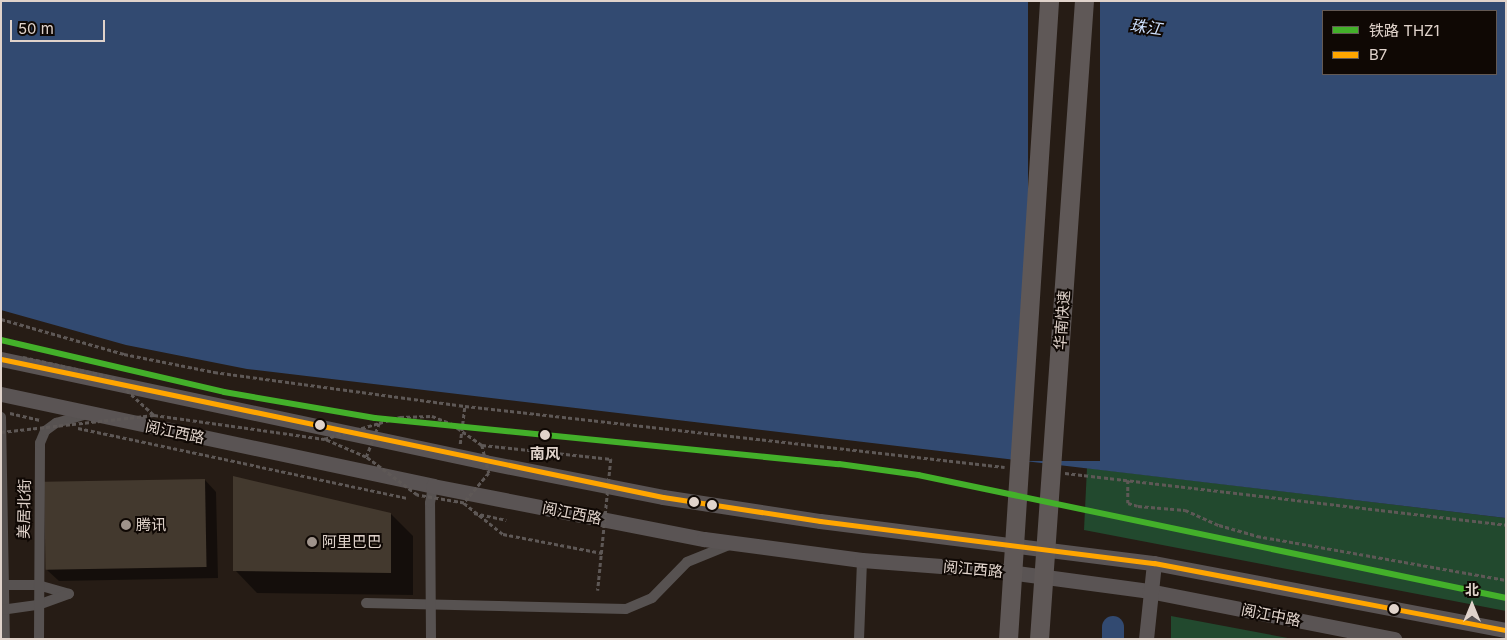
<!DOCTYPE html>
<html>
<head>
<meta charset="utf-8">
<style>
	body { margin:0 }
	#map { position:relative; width:1507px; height:640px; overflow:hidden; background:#261c15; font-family:Inter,"Noto Sans SC",sans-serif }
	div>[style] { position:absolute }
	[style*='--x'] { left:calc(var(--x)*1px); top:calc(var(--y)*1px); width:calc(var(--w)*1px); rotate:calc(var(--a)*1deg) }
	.green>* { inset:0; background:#22492e }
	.water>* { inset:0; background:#324a71 }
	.pier>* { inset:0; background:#261c15; transform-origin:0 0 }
	.shadow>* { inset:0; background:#0007 }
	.river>* { height:22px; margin:-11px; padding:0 11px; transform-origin:11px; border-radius:11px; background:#324a71 }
	.building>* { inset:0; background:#43392e; transform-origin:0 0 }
	.path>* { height:2.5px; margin-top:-1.25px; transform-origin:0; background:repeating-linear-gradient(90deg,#5e5856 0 4px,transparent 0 6.5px) }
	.street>* { height:10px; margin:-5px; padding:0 5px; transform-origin:5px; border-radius:5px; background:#575251 }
	.secondary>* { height:15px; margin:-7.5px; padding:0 7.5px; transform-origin:7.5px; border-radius:7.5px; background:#5a5454 }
	.path-bridge>* { height:2.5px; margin-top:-1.25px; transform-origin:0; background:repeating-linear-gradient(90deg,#5e5856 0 4px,transparent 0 6.5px) }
	.highway-bridge>* { height:19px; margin:-9.5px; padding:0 9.5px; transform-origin:9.5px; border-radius:9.5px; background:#5f5857 }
	.bus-1>* { height:5px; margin:-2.5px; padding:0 2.5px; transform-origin:2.5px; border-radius:2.5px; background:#ffa500 }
	.rail-1>* { height:6px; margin:-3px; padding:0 3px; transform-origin:3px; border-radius:3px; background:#43b02a }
	.dots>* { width:14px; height:14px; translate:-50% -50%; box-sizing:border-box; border:2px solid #0f0804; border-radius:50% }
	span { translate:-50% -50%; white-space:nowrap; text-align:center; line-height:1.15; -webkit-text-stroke:4px #0f0804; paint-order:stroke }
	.street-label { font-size:15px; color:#e0d3cb }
	.stop-label { font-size:15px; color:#e0d3cb; font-weight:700 }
	.poi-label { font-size:15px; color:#e0d3cb }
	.left { translate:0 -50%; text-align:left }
	.water-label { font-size:16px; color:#cfe1fe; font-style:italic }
	.frame { position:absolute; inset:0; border:2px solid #e0d3cb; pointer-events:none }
	.legend { position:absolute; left:1322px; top:10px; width:175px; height:65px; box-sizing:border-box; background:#0f0804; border:1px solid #635954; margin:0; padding:6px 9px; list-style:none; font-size:15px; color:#e0d3cb }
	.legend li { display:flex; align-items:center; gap:10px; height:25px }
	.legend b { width:25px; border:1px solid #635954 }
	.north { position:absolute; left:1447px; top:580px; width:50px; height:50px; -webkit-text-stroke:4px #0f0804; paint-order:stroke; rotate:0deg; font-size:14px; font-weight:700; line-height:20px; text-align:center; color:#e0d3cb }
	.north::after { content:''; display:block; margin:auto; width:18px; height:22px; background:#e0d3cb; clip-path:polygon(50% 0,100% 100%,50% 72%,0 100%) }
	.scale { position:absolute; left:10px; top:20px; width:95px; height:22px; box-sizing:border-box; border:2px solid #e0d3cb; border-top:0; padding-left:6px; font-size:15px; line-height:18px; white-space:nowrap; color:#e0d3cb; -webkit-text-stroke:4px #0f0804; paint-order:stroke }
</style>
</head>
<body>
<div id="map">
	<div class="green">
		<i style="clip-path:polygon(1087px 468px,1506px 518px,1506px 611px,1084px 530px)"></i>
		<i style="clip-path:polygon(1171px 616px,1293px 639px,1171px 639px)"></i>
	</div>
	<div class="water">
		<i style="clip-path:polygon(evenodd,1px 1px,1506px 1px,1506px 518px,247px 369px,126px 345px,1px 310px,1px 1px,1323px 11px,1496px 11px,1496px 74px,1323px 74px,1323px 11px)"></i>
	</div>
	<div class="pier">
		<i style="left:1028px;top:1px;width:72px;height:460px"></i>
	</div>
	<div class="shadow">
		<i style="clip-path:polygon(205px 480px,216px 492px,218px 578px,59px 581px,47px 570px)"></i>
		<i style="clip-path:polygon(391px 514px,413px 536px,413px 595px,257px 593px,235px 570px)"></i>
	</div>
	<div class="river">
		<i style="--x:1113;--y:639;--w:12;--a:-90"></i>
	</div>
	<div class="building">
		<i style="clip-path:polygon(233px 476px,391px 513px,391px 573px,233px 571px)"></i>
		<i style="left:205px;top:479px;width:88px;height:161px;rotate:89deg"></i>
	</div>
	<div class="path">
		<i style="--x:1;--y:319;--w:128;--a:15.9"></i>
		<i style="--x:124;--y:354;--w:92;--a:11.3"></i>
		<i style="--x:214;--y:372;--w:253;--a:7.7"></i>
		<i style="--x:465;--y:406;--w:543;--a:6.44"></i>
		<i style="--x:10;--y:413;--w:32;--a:13"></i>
		<i style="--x:78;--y:428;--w:336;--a:12"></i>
		<i style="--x:460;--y:444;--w:38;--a:-83"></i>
		<i style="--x:1065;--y:473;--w:444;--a:6.7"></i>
		<i style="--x:1128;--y:480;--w:23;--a:90"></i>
		<i style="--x:1128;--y:503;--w:10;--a:17"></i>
		<i style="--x:1138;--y:506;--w:47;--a:4.9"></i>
		<i style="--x:1185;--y:510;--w:37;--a:24"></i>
		<i style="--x:1219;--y:525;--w:40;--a:16"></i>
		<i style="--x:1257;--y:536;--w:253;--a:10"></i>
		<i style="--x:474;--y:513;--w:33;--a:12"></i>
	</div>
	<div class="street">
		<i style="--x:1;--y:417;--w:222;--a:89"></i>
		<i style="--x:1;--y:585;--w:37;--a:0"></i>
		<i style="--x:38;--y:585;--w:32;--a:16"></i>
		<i style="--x:366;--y:603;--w:260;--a:1.3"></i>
		<i style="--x:626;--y:609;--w:28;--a:-23"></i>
		<i style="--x:652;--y:598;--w:50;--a:-45.8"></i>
		<i style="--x:687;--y:562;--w:45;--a:-22"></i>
		<i style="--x:1;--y:610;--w:37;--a:-8"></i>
		<i style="--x:38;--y:605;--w:33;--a:-20"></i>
		<i style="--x:39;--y:639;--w:196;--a:-89.7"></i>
		<i style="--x:40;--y:443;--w:13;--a:-67"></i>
		<i style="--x:45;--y:431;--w:14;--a:-36"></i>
		<i style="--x:56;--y:423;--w:29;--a:-16"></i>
		<i style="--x:431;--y:639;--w:136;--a:-90.4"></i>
		<i style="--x:430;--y:503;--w:17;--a:-80"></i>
		<i style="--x:859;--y:639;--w:79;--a:-87.8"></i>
	</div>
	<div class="secondary">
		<i style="--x:1;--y:359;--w:495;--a:12"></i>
		<i style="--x:485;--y:462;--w:181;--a:11.1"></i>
		<i style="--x:663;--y:497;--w:159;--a:8.7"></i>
		<i style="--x:820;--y:521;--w:337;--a:7.2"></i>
		<i style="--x:1154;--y:563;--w:358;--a:10.8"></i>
		<i style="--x:1;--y:394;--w:442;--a:12"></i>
		<i style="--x:433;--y:486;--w:276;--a:11.1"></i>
		<i style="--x:704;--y:539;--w:159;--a:7.6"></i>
		<i style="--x:862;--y:560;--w:132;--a:4.3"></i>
		<i style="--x:994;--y:570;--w:156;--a:7.7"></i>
		<i style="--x:1149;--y:591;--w:250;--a:11.1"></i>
		<i style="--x:1146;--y:639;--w:76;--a:-84"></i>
	</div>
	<div class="path-bridge">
		<i style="--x:23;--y:357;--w:91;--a:12.7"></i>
		<i style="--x:112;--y:377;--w:57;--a:42.1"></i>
		<i style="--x:154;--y:415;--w:172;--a:8"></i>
		<i style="--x:1;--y:432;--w:154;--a:-6.3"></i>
		<i style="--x:482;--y:445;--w:29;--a:76"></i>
		<i style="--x:489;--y:473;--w:39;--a:130"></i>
		<i style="--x:464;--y:503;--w:48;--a:-170.3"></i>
		<i style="--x:417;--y:495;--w:64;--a:-143.3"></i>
		<i style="--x:366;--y:457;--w:36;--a:-69"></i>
		<i style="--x:379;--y:423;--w:22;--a:-16"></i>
		<i style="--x:400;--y:417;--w:32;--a:-2"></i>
		<i style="--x:432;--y:416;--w:22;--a:22"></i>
		<i style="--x:452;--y:424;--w:37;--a:35"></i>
		<i style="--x:482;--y:445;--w:130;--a:6.2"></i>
		<i style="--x:611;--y:459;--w:132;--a:95.7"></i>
		<i style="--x:366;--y:457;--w:46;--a:-156.8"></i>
		<i style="--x:324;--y:439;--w:57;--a:-16.2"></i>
		<i style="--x:464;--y:503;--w:50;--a:38.5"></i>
		<i style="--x:503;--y:534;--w:101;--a:10.9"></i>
	</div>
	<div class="highway-bridge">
		<i style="--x:1008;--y:639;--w:639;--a:-86.32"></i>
		<i style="--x:1039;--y:639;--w:640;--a:-85.97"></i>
	</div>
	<div class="bus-1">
		<i style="--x:1;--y:359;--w:676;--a:11.78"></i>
		<i style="--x:663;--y:497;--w:159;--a:8.7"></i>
		<i style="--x:820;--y:521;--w:337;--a:7.2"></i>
		<i style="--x:1154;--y:563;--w:358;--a:10.8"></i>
	</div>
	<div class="rail-1">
		<i style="--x:1;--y:340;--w:229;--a:13.1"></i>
		<i style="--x:224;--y:392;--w:153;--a:9.8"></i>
		<i style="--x:375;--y:418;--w:466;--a:5.7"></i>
		<i style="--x:839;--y:464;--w:80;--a:7.9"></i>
		<i style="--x:918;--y:475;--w:601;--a:11.81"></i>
	</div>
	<div class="dots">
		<i style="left:320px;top:425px;background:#e0d3cb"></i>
		<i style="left:545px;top:435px;background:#e0d3cb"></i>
		<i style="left:694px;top:502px;background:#e0d3cb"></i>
		<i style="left:712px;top:505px;background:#e0d3cb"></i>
		<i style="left:126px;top:525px;background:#9f938b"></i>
		<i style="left:312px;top:542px;background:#9f938b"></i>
		<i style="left:1394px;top:609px;background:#e0d3cb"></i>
	</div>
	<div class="street-label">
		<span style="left:1062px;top:320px;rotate:-86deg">华南快速</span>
		<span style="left:175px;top:432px;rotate:12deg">阅江西路</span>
		<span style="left:24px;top:509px;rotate:-89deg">美居北街</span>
		<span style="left:572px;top:513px;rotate:11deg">阅江西路</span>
		<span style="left:973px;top:569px;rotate:5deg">阅江西路</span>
		<span style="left:1271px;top:615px;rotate:11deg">阅江中路</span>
	</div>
	<div class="stop-label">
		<span style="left:545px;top:454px">南风</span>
	</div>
	<div class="poi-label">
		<span class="left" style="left:136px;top:525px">腾讯</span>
		<span class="left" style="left:322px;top:542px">阿里巴巴</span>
	</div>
	<div class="water-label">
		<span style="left:1146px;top:27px;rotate:8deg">珠江</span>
	</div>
	<div class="frame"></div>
	<ul class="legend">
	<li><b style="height:6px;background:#43b02a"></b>铁路 THZ1</li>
	<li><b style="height:6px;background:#ffa500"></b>B7</li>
	</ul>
	<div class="north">北</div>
	<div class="scale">50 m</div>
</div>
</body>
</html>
